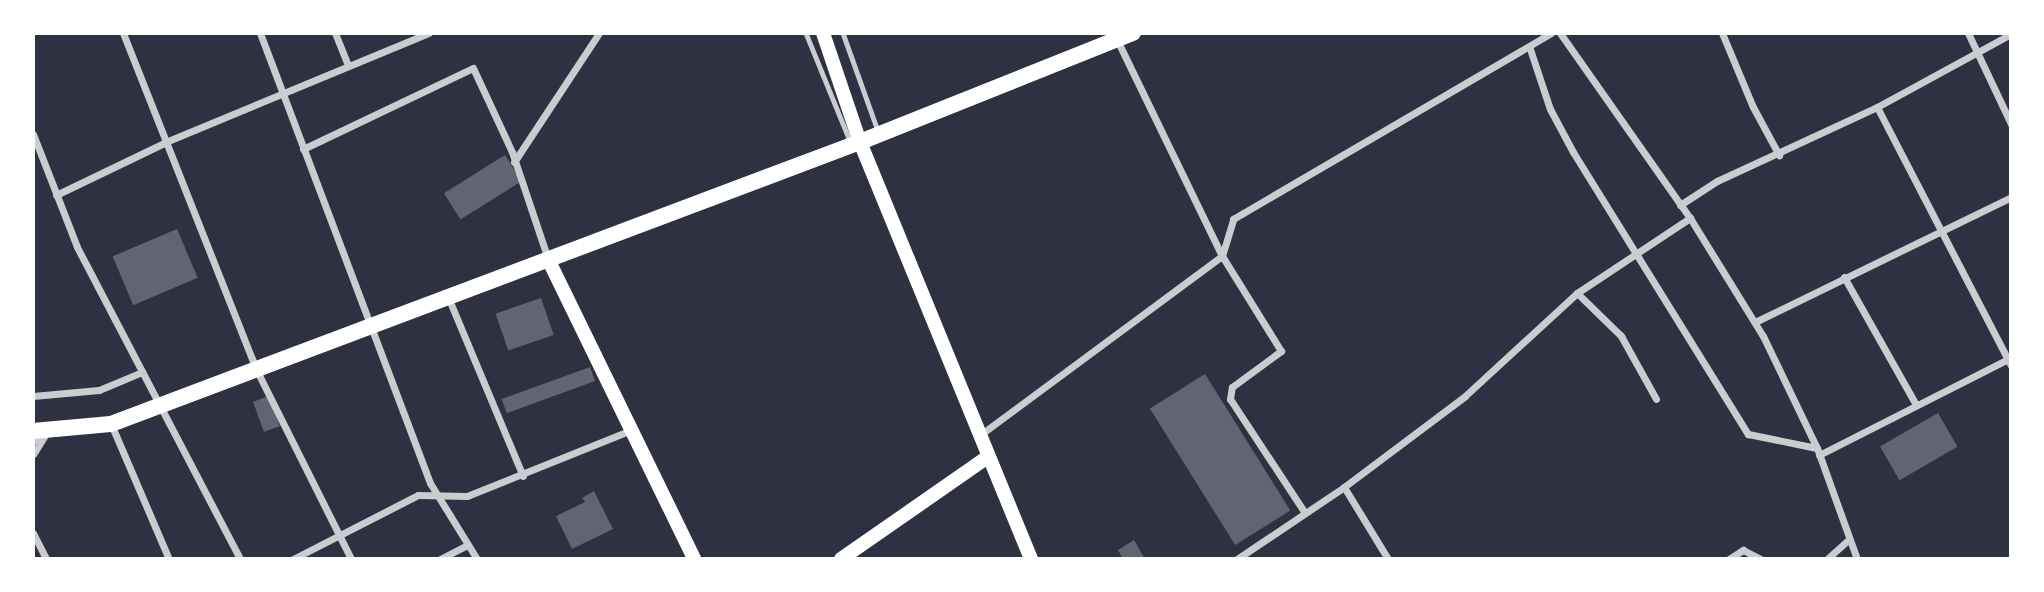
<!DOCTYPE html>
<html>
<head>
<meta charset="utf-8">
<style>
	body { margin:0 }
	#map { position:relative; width:2044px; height:592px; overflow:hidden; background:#2d3142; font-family:"Libre Baskerville",serif }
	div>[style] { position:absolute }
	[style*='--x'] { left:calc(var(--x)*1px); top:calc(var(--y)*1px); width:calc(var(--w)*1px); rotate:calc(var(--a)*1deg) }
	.building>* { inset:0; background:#626471; transform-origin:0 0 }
	.service>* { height:4.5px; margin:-2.25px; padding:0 2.25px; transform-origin:2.25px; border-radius:2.25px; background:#caccd0 }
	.minor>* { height:7px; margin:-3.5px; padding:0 3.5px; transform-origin:3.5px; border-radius:3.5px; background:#caccd0 }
	.secondary>* { height:14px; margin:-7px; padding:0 7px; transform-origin:7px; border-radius:7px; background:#fff }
	.primary>* { height:14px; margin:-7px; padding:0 7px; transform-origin:7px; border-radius:7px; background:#fff }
	.trunk>* { height:16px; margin:-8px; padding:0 8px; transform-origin:8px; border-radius:8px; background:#fff }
	span { translate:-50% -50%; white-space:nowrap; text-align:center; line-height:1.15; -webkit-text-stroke:6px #fff; paint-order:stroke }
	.frame { position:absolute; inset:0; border:35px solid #fff; pointer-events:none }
</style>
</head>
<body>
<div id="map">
	<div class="building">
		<i style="left:505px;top:155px;width:31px;height:72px;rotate:58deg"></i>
		<i style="left:177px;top:229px;width:53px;height:70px;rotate:67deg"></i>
		<i style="left:541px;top:298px;width:39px;height:48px;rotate:71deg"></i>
		<i style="left:590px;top:367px;width:15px;height:94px;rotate:70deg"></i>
		<i style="left:1205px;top:374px;width:161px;height:65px;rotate:58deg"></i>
		<i style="left:269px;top:396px;width:32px;height:17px;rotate:70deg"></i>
		<i style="left:1938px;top:413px;width:39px;height:67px;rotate:60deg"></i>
		<i style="clip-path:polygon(594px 491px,613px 529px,572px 549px,556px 516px,585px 502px,582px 498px)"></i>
		<i style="clip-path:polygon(1134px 540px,1145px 559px,1123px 559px,1118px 550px)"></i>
	</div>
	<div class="service">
		<i style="--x:806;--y:33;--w:117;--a:67.8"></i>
		<i style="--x:843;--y:33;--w:104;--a:70.3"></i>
	</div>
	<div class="minor">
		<i style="--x:123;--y:33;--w:361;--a:68.4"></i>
		<i style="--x:256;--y:369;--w:212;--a:63.4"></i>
		<i style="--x:260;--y:33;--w:481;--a:69.3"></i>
		<i style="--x:430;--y:483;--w:89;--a:58.3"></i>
		<i style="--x:335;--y:33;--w:35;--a:68"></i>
		<i style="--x:1560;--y:33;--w:226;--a:54.9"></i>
		<i style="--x:1690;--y:218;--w:139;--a:58.3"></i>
		<i style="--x:1763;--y:336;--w:124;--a:64.3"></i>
		<i style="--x:1817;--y:448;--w:118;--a:70.2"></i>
		<i style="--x:1722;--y:33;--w:80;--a:67.3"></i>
		<i style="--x:1753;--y:107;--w:55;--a:61.6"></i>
		<i style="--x:1968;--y:33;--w:101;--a:64.7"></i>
		<i style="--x:1529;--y:46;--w:66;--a:71.6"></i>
		<i style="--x:1550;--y:109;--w:49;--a:61.9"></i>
		<i style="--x:1573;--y:152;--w:332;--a:58.2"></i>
		<i style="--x:1748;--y:434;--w:70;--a:11.5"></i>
		<i style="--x:1877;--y:107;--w:291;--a:62.6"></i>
		<i style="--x:33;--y:134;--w:121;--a:68.7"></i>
		<i style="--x:77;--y:247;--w:352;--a:62.4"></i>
		<i style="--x:303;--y:149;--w:188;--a:-25.5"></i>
		<i style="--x:473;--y:68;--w:93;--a:65.1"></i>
		<i style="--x:512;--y:152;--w:113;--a:71.4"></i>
		<i style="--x:514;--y:162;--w:154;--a:-56.6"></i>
		<i style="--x:56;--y:195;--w:124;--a:-25.7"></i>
		<i style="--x:168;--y:141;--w:282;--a:-22.5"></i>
		<i style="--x:1680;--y:205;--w:44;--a:-33"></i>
		<i style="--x:1717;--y:181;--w:176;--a:-24.8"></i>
		<i style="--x:1877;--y:107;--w:153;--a:-28.6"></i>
		<i style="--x:1844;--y:277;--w:147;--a:60.6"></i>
		<i style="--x:1577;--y:293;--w:62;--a:44.3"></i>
		<i style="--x:1621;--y:336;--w:72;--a:60.9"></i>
		<i style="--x:448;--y:297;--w:194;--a:67.3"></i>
		<i style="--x:1755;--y:322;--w:285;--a:-26"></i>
		<i style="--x:33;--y:396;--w:66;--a:-5.2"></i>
		<i style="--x:99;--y:390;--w:47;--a:-22.7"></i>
		<i style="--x:111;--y:424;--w:147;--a:66.8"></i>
		<i style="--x:980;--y:435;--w:301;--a:-36.5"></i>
		<i style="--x:1222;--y:256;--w:240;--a:-115.9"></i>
		<i style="--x:33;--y:441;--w:17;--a:-33"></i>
		<i style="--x:47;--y:432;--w:26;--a:122"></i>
		<i style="--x:1819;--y:455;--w:214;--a:-26.9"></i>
		<i style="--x:1344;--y:487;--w:84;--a:58.6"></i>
		<i style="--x:1305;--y:513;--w:136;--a:-123.3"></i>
		<i style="--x:1230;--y:399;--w:12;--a:-81"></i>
		<i style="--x:1232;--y:387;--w:61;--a:-36.3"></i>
		<i style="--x:1281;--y:351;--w:112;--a:-121.8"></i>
		<i style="--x:1222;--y:256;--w:39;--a:-73"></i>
		<i style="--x:1233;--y:219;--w:368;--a:-30.3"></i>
		<i style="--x:33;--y:533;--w:29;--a:63"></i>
		<i style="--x:293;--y:559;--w:140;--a:-27.1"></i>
		<i style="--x:418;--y:495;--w:49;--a:1.2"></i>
		<i style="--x:467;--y:496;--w:177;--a:-21.9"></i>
		<i style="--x:440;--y:559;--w:31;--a:-27"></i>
		<i style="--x:1237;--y:559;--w:129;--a:-33.9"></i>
		<i style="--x:1344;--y:487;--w:151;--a:-36.9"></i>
		<i style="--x:1465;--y:396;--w:152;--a:-42.6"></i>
		<i style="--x:1577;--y:293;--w:136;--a:-33.6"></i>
		<i style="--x:1729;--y:559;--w:17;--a:-33"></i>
		<i style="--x:1743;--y:550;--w:20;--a:27"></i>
		<i style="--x:1827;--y:559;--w:28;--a:-42"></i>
	</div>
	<div class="secondary">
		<i style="--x:823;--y:33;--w:115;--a:71.3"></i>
		<i style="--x:548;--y:259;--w:334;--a:64"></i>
		<i style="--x:841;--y:559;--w:179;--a:-34.8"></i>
	</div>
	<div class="primary">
		<i style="--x:860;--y:142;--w:451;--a:67.7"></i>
	</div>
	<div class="trunk">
		<i style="--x:33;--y:431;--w:78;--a:-5.1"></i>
		<i style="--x:111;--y:424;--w:800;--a:-20.63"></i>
		<i style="--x:860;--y:142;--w:294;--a:-21.8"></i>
	</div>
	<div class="frame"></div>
</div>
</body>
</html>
